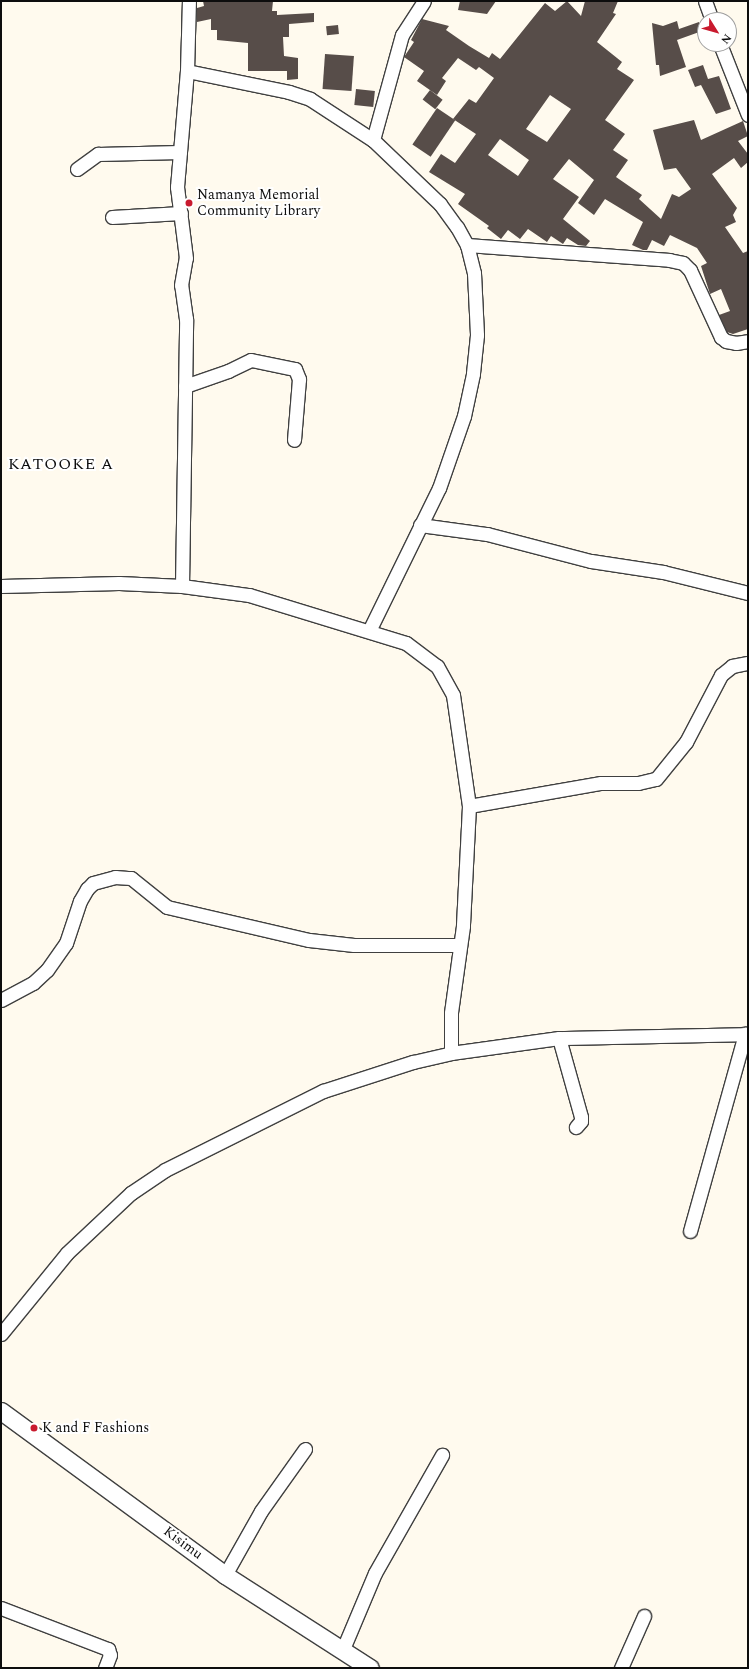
<!DOCTYPE html>
<html>
<head>
<meta charset="utf-8">
<style>
	body { margin:0 }
	#map { position:relative; width:749px; height:1669px; overflow:hidden; background:#fffaee; font-family:Spectral,serif }
	div>[style] { position:absolute }
	[style*='--x'] { left:calc(var(--x)*1px); top:calc(var(--y)*1px); width:calc(var(--w)*1px); rotate:calc(var(--a)*1deg) }
	.building>* { inset:0; background:#574d49; transform-origin:0 0 }
	.roads { filter:drop-shadow(1px 0 #404040) drop-shadow(-1px 0 #404040) drop-shadow(0 1px #404040) drop-shadow(0 -1px #404040) }
	.minor>* { height:13px; margin:-6.5px; padding:0 6.5px; transform-origin:6.5px; border-radius:6.5px; background:#fff }
	.tertiary>* { height:17px; margin:-8.5px; padding:0 8.5px; transform-origin:8.5px; border-radius:8.5px; background:#fff }
	.dots>* { width:11px; height:11px; translate:-50% -50%; box-sizing:border-box; border:2px solid #fff; border-radius:50% }
	span { translate:-50% -50%; white-space:nowrap; text-align:center; line-height:1.15; -webkit-text-stroke:4px #fff; paint-order:stroke }
	.poi-label { font-size:14px; color:#0d0d0d }
	.left { translate:0 -50%; text-align:left }
	.street-label { font-size:14px; color:#0d0d0d }
	.quarter-label { font-size:16px; color:#0d0d0d; letter-spacing:1px }
	.frame { position:absolute; inset:0; border:2px solid #0d0d0d; pointer-events:none }
	.north { position:absolute; left:697px; top:12px; width:40px; height:40px; box-sizing:border-box; background:#fff; border:1px solid #9e9e9e; border-radius:50%; rotate:127deg; font-size:11px; font-weight:700; line-height:16px; text-align:center; color:#0d0d0d }
	.north::after { content:''; display:block; margin:auto; width:14px; height:18px; background:#c91a2e; clip-path:polygon(50% 0,100% 100%,50% 72%,0 100%) }
</style>
</head>
<body>
<div id="map">
	<div class="building">
		<i style="clip-path:polygon(203px 1px,273px 1px,272px 11px,277px 11px,277px 15px,314px 13px,314px 22px,289px 24px,289px 37px,283px 37px,284px 56px,298px 58px,298px 79px,287px 80px,287px 71px,248px 71px,248px 43px,217px 40px,217px 30px,211px 30px,211px 19px,197px 22px,197px 8px,204px 6px)"></i>
		<i style="clip-path:polygon(460px 1px,496px 1px,487px 14px,458px 10px)"></i>
		<i style="clip-path:polygon(evenodd,567px 1px,581px 16px,585px 1px,618px 1px,613px 13px,616px 14px,597px 42px,622px 62px,617px 69px,634px 80px,605px 120px,625px 134px,613px 150px,628px 160px,616px 177px,642px 195px,639px 199px,661px 219px,672px 194px,679px 197px,691px 189px,676px 168px,664px 170px,653px 130px,694px 120px,701px 140px,743px 121px,748px 136px,738px 141px,748px 154px,748px 162px,741px 168px,734px 158px,712px 174px,737px 208px,733px 215px,736px 222px,725px 227px,743px 253px,748px 251px,748px 329px,733px 334px,727px 332px,719px 315px,730px 311px,721px 289px,710px 294px,701px 266px,707px 263px,697px 248px,670px 235px,664px 246px,652px 240px,647px 250px,643px 250px,632px 245px,643px 222px,605px 199px,594px 215px,578px 203px,594px 180px,569px 159px,553px 179px,579px 197px,563px 219px,590px 241px,586px 246px,578px 245px,567px 238px,563px 244px,551px 236px,547px 242px,528px 229px,520px 239px,508px 230px,501px 239px,487px 228px,489px 226px,458px 204px,465px 194px,429px 172px,441px 154px,455px 163px,476px 134px,453px 119px,469px 99px,476px 103px,494px 78px,479px 67px,476px 70px,458px 58px,442px 78px,446px 81px,437px 95px,417px 81px,424px 71px,404px 57px,414px 42px,411px 40px,422px 19px,449px 26px,446px 30px,469px 46px,489px 58px,492px 53px,500px 59px,545px 3px,555px 11px,567px 1px,550px 95px,571px 109px,547px 142px,526px 129px,550px 95px,567px 1px,500px 139px,529px 160px,518px 176px,488px 155px,500px 139px)"></i>
		<i style="clip-path:polygon(677px 21px,679px 29px,699px 22px,702px 31px,677px 40px,686px 67px,660px 76px,659px 65px,656px 65px,652px 23px,663px 26px)"></i>
		<i style="left:338px;top:25px;width:9px;height:12px;rotate:84deg"></i>
		<i style="left:325px;top:54px;width:29px;height:35px;rotate:4deg"></i>
		<i style="clip-path:polygon(703px 65px,708px 79px,719px 76px,731px 109px,716px 114px,701px 85px,695px 87px,688px 70px)"></i>
		<i style="left:356px;top:89px;width:19px;height:16px;rotate:6deg"></i>
		<i style="left:430px;top:90px;width:16px;height:12px;rotate:38deg"></i>
		<i style="left:437px;top:108px;width:22px;height:44px;rotate:34deg"></i>
	</div>
	<div class="roads">
		<div class="minor">
			<i style="--x:705;--y:1;--w:20;--a:70"></i>
			<i style="--x:720;--y:44;--w:76;--a:68.5"></i>
			<i style="--x:187;--y:71;--w:104;--a:11.6"></i>
			<i style="--x:289;--y:92;--w:22;--a:18"></i>
			<i style="--x:310;--y:99;--w:75;--a:33.1"></i>
			<i style="--x:373;--y:140;--w:93;--a:43.7"></i>
			<i style="--x:440;--y:204;--w:29;--a:54"></i>
			<i style="--x:457;--y:227;--w:21;--a:61"></i>
			<i style="--x:467;--y:245;--w:29;--a:76"></i>
			<i style="--x:474;--y:273;--w:62;--a:87.2"></i>
			<i style="--x:477;--y:335;--w:39;--a:96"></i>
			<i style="--x:473;--y:374;--w:43;--a:102.1"></i>
			<i style="--x:464;--y:416;--w:76;--a:109.1"></i>
			<i style="--x:439;--y:488;--w:159;--a:116.1"></i>
			<i style="--x:373;--y:140;--w:109;--a:-74.6"></i>
			<i style="--x:402;--y:35;--w:40;--a:-57.1"></i>
			<i style="--x:77;--y:169;--w:26;--a:-36"></i>
			<i style="--x:98;--y:154;--w:82;--a:-1.4"></i>
			<i style="--x:112;--y:217;--w:69;--a:-3.3"></i>
			<i style="--x:467;--y:245;--w:203;--a:4.2"></i>
			<i style="--x:669;--y:260;--w:14;--a:12"></i>
			<i style="--x:683;--y:263;--w:10;--a:45"></i>
			<i style="--x:690;--y:270;--w:74;--a:65.2"></i>
			<i style="--x:721;--y:337;--w:6;--a:39"></i>
			<i style="--x:726;--y:341;--w:10;--a:11"></i>
			<i style="--x:736;--y:343;--w:12;--a:-9"></i>
			<i style="--x:185;--y:386;--w:46;--a:-19.2"></i>
			<i style="--x:228;--y:371;--w:25;--a:-26"></i>
			<i style="--x:251;--y:360;--w:45;--a:11.6"></i>
			<i style="--x:295;--y:369;--w:11;--a:68"></i>
			<i style="--x:299;--y:379;--w:61;--a:94.7"></i>
			<i style="--x:420;--y:525;--w:68;--a:7.7"></i>
			<i style="--x:487;--y:534;--w:107;--a:14.6"></i>
			<i style="--x:591;--y:561;--w:73;--a:8.7"></i>
			<i style="--x:663;--y:572;--w:88;--a:13.9"></i>
			<i style="--x:1;--y:586;--w:118;--a:-1.5"></i>
			<i style="--x:119;--y:583;--w:63;--a:2.7"></i>
			<i style="--x:182;--y:586;--w:68;--a:7.7"></i>
			<i style="--x:249;--y:595;--w:164;--a:17"></i>
			<i style="--x:406;--y:643;--w:39;--a:37"></i>
			<i style="--x:437;--y:666;--w:33;--a:61"></i>
			<i style="--x:453;--y:695;--w:112;--a:81.8"></i>
			<i style="--x:469;--y:806;--w:120;--a:92.9"></i>
			<i style="--x:463;--y:926;--w:88;--a:97.9"></i>
			<i style="--x:451;--y:1013;--w:40;--a:90"></i>
			<i style="--x:182;--y:586;--w:267;--a:-89.1"></i>
			<i style="--x:186;--y:319;--w:34;--a:-98"></i>
			<i style="--x:181;--y:285;--w:27;--a:-80"></i>
			<i style="--x:186;--y:258;--w:72;--a:-97.2"></i>
			<i style="--x:177;--y:187;--w:116;--a:-85.1"></i>
			<i style="--x:187;--y:71;--w:70;--a:-88.4"></i>
			<i style="--x:469;--y:806;--w:134;--a:-9.9"></i>
			<i style="--x:601;--y:783;--w:37;--a:0"></i>
			<i style="--x:638;--y:783;--w:18;--a:-13"></i>
			<i style="--x:656;--y:779;--w:48;--a:-51"></i>
			<i style="--x:686;--y:742;--w:76;--a:-62.4"></i>
			<i style="--x:721;--y:675;--w:14;--a:-39"></i>
			<i style="--x:732;--y:666;--w:16;--a:-11"></i>
			<i style="--x:1;--y:1000;--w:36;--a:-28"></i>
			<i style="--x:33;--y:983;--w:19;--a:-43"></i>
			<i style="--x:47;--y:970;--w:33;--a:-55"></i>
			<i style="--x:66;--y:943;--w:44;--a:-71.6"></i>
			<i style="--x:80;--y:901;--w:14;--a:-60"></i>
			<i style="--x:87;--y:889;--w:8;--a:-45"></i>
			<i style="--x:93;--y:883;--w:23;--a:-15"></i>
			<i style="--x:115;--y:877;--w:16;--a:4"></i>
			<i style="--x:131;--y:878;--w:46;--a:38.9"></i>
			<i style="--x:167;--y:907;--w:146;--a:13.1"></i>
			<i style="--x:309;--y:940;--w:45;--a:6.3"></i>
			<i style="--x:354;--y:945;--w:106;--a:0"></i>
			<i style="--x:559;--y:1038;--w:82;--a:74.4"></i>
			<i style="--x:581;--y:1117;--w:4;--a:90"></i>
			<i style="--x:581;--y:1121;--w:8;--a:130"></i>
			<i style="--x:690;--y:1231;--w:205;--a:-74.4"></i>
			<i style="--x:1;--y:1334;--w:104;--a:-50.8"></i>
			<i style="--x:67;--y:1253;--w:88;--a:-43.2"></i>
			<i style="--x:131;--y:1193;--w:41;--a:-34.1"></i>
			<i style="--x:165;--y:1170;--w:177;--a:-26.6"></i>
			<i style="--x:323;--y:1091;--w:95;--a:-17.9"></i>
			<i style="--x:413;--y:1062;--w:39;--a:-13"></i>
			<i style="--x:451;--y:1053;--w:109;--a:-7.9"></i>
			<i style="--x:559;--y:1038;--w:189;--a:-1.2"></i>
			<i style="--x:225;--y:1575;--w:73;--a:-60.6"></i>
			<i style="--x:261;--y:1511;--w:76;--a:-54.6"></i>
			<i style="--x:1;--y:1608;--w:115;--a:21"></i>
			<i style="--x:108;--y:1649;--w:6;--a:72"></i>
			<i style="--x:110;--y:1655;--w:14;--a:111"></i>
			<i style="--x:343;--y:1649;--w:82;--a:-67.2"></i>
			<i style="--x:375;--y:1573;--w:136;--a:-60.4"></i>
			<i style="--x:621;--y:1668;--w:57;--a:-66.1"></i>
		</div>
		<div class="tertiary">
			<i style="--x:1;--y:1411;--w:278;--a:36.2"></i>
			<i style="--x:225;--y:1575;--w:172;--a:32.7"></i>
		</div>
	</div>
	<div class="dots">
		<i style="left:189px;top:203px;background:#c91a2e"></i>
		<i style="left:34px;top:1428px;background:#c91a2e"></i>
	</div>
	<div class="poi-label">
		<span class="left" style="left:197px;top:203px">Namanya Memorial<br>Community Library</span>
		<span class="left" style="left:42px;top:1428px">K and F Fashions</span>
	</div>
	<div class="street-label">
		<span style="left:183px;top:1543px;rotate:37deg">Kisimu</span>
	</div>
	<div class="quarter-label">
		<span style="left:61px;top:464px">KATOOKE A</span>
	</div>
	<div class="frame"></div>
	<div class="north">N</div>
</div>
</body>
</html>
